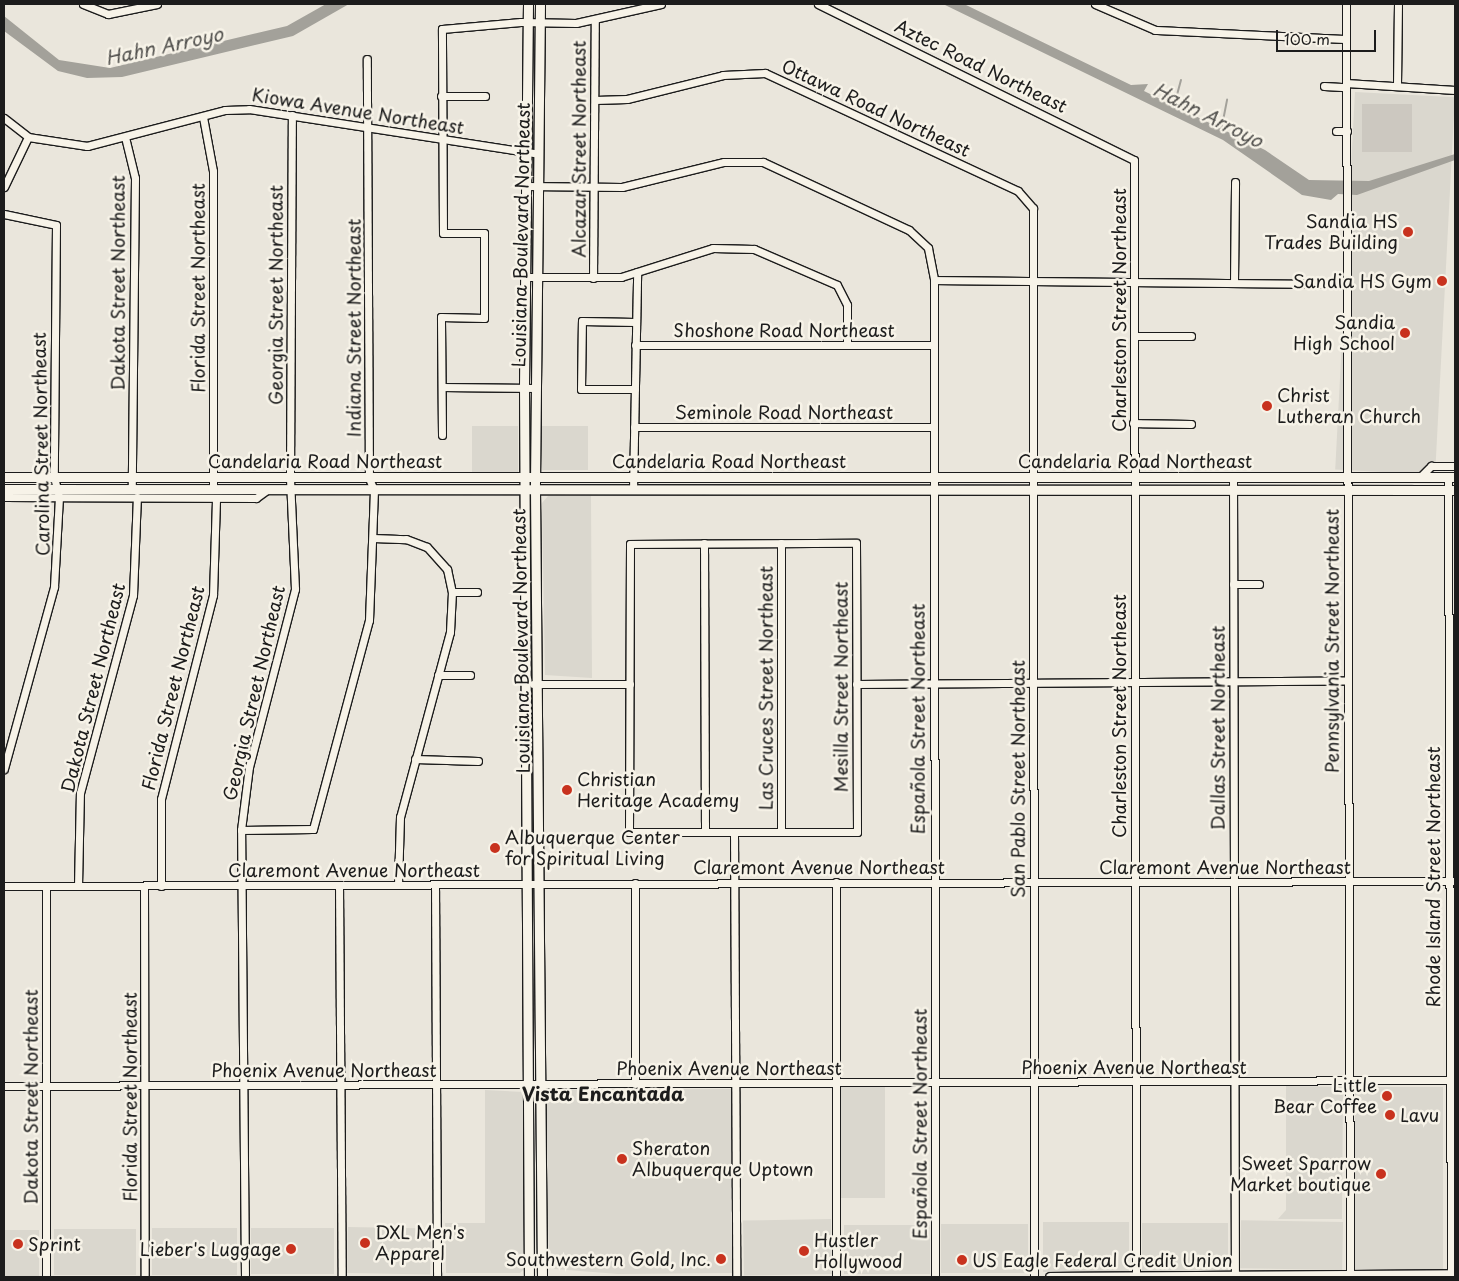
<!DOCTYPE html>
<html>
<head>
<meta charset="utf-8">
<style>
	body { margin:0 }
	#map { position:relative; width:1459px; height:1281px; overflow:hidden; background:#eae6dc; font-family:"Playpen Sans",sans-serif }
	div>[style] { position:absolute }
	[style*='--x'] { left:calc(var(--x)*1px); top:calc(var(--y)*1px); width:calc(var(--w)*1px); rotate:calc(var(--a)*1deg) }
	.built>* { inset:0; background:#dad7ce; transform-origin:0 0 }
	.green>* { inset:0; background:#ccc8c0; transform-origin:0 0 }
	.water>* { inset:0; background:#a3a19a }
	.stream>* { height:2px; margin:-1px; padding:0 1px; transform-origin:1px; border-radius:1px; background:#a3a19a }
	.roads { filter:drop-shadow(1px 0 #1c1c1c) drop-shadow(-1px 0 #1c1c1c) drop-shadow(0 1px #1c1c1c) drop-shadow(0 -1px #1c1c1c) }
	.minor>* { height:7px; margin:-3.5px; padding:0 3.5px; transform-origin:3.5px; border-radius:3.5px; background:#f7f3e8 }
	.major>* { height:9px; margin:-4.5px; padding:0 4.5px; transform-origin:4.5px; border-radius:4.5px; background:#f7f3e8 }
	.dots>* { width:14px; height:14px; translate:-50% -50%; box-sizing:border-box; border:2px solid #f7f3e8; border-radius:50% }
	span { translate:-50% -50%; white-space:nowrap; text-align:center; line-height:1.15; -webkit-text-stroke:5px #f7f3e8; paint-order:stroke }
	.street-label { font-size:18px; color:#1c1c1c }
	.poi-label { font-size:18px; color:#1c1c1c }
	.right { translate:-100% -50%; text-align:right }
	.left { translate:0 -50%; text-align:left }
	.water-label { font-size:19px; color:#52514e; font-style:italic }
	.neighbourhood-label { font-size:19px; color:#1c1c1c; font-weight:700 }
	.frame { position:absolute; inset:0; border:5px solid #1c1c1c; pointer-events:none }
	.scale { position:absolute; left:1276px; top:30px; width:100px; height:22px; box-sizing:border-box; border:2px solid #1c1c1c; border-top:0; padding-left:6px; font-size:15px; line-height:18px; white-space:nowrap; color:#1c1c1c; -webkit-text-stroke:4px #f7f3e8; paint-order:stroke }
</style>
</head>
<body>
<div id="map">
	<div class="built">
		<i style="left:1355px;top:92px;width:100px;height:378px;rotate:3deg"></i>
		<i style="left:472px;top:426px;width:46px;height:46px"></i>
		<i style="left:542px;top:426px;width:46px;height:44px"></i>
		<i style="clip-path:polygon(548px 496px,591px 496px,592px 678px,545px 675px,542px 503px)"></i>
		<i style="clip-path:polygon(1286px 1086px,1343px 1087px,1342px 1219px,1278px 1219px,1286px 1210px)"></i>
		<i style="left:839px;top:1087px;width:46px;height:111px"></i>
		<i style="left:1355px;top:1087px;width:88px;height:182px"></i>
		<i style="clip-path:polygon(731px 1089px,732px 1273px,618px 1274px,555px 1269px,549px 1265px,546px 1090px)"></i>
		<i style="clip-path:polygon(485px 1090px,524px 1092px,524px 1269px,520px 1273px,446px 1273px,445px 1223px,485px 1223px)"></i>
		<i style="left:831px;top:1219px;width:55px;height:88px;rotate:89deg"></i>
		<i style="left:1043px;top:1222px;width:86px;height:50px"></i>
		<i style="left:1343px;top:1222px;width:48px;height:102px;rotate:91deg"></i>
		<i style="left:1142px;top:1223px;width:86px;height:48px"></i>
		<i style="left:941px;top:1224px;width:87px;height:49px"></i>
		<i style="left:844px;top:1225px;width:86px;height:49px"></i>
		<i style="left:348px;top:1227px;width:83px;height:46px;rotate:1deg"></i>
		<i style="left:237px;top:1228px;width:47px;height:85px;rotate:90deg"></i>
		<i style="left:251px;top:1228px;width:83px;height:46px"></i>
		<i style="left:54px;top:1229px;width:82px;height:46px"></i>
		<i style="left:4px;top:1230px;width:35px;height:46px"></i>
	</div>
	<div class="green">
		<i style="left:1362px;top:104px;width:50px;height:48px"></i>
	</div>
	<div class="water">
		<i style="clip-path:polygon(326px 4px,349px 4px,293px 36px,122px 77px,87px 78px,58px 71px,4px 31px,4px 16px,59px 60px,110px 68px,287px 26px)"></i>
		<i style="clip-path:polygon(943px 4px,964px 4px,1131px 85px,1148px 84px,1144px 91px,1265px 150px,1309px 180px,1369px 181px,1455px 154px,1455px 160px,1357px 195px,1338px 194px,1331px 200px,1302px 195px,1223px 140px)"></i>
	</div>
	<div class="stream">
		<i style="--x:1174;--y:106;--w:27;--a:-75"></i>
		<i style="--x:1221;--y:131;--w:32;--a:-79"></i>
		<i style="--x:1245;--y:141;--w:10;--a:-53"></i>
	</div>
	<div class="roads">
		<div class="minor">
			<i style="--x:83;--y:4;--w:27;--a:22"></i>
			<i style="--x:108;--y:14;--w:50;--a:-11.5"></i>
			<i style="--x:818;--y:4;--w:352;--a:26.3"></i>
			<i style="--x:1134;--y:160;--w:1117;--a:89.9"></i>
			<i style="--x:1095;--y:4;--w:65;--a:23.4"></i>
			<i style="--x:1155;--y:30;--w:191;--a:2.7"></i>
			<i style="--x:1346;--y:4;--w:1273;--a:89.82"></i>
			<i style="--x:1346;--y:83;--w:109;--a:3.7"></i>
			<i style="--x:1397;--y:85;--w:81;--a:-89.3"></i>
			<i style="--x:1324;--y:86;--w:22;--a:3"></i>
			<i style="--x:441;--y:96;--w:44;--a:0"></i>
			<i style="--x:595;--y:100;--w:32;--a:-2"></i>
			<i style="--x:627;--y:99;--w:99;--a:-14"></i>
			<i style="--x:723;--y:75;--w:42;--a:-2.7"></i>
			<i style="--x:765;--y:73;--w:279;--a:25"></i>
			<i style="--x:1018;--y:191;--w:23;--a:49"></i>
			<i style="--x:1033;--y:208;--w:1069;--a:89.95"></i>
			<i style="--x:203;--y:117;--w:55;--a:79.5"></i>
			<i style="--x:213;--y:171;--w:319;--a:90"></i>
			<i style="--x:4;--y:118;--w:31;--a:38"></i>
			<i style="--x:28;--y:137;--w:60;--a:8.7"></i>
			<i style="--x:87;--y:146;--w:143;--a:-14.6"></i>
			<i style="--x:225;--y:110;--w:24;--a:-2"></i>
			<i style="--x:249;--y:109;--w:293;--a:8.8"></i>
			<i style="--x:1336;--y:131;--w:11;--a:0"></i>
			<i style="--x:125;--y:137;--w:42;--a:76.3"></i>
			<i style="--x:135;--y:178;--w:312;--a:90.6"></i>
			<i style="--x:526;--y:186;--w:96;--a:0.6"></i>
			<i style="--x:622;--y:187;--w:105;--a:-13.8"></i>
			<i style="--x:724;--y:162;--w:39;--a:0"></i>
			<i style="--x:763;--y:162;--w:161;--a:25"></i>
			<i style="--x:909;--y:230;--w:26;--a:43"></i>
			<i style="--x:928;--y:248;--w:33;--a:79"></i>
			<i style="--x:934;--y:280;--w:997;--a:89.94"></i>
			<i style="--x:4;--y:187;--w:55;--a:-64.4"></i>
			<i style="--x:4;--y:214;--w:53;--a:11.9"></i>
			<i style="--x:56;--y:225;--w:252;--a:90.5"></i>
			<i style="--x:54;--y:477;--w:21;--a:76"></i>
			<i style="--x:59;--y:497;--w:90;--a:93.2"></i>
			<i style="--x:54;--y:587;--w:189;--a:105.4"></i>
			<i style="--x:525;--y:277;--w:96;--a:0"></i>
			<i style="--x:621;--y:277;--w:96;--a:-17.5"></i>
			<i style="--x:713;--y:248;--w:41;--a:1.4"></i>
			<i style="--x:754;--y:249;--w:90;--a:23.4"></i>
			<i style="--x:837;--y:285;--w:22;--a:63"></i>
			<i style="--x:847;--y:305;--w:40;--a:90"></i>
			<i style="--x:593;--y:278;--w:258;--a:-89.6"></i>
			<i style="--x:934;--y:280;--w:412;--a:0.6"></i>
			<i style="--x:1234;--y:282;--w:100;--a:-89.4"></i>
			<i style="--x:1134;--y:336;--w:57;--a:0"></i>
			<i style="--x:635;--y:345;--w:299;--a:0"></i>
			<i style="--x:442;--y:387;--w:94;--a:0.6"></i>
			<i style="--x:635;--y:389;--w:54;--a:180"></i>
			<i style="--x:581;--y:389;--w:68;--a:-89.2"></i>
			<i style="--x:582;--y:321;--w:53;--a:1.1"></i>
			<i style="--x:1133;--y:423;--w:58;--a:1"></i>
			<i style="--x:634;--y:427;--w:299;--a:0"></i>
			<i style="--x:442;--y:435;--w:118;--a:-90.5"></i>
			<i style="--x:441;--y:317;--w:43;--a:1.3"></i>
			<i style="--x:484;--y:318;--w:85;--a:-90"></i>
			<i style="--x:484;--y:233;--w:41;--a:180"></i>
			<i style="--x:443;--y:233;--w:204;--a:-90.3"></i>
			<i style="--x:442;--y:29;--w:79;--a:-5.1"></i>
			<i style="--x:521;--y:22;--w:55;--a:1"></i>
			<i style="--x:576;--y:23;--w:87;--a:-12.6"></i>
			<i style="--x:1420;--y:477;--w:16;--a:-45"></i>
			<i style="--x:1431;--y:466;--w:24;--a:0"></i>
			<i style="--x:1448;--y:477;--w:800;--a:89.79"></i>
			<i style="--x:1233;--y:478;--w:799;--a:89.86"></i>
			<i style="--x:633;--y:490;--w:218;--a:-88.9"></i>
			<i style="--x:4;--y:497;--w:252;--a:0.2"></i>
			<i style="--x:256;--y:498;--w:14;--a:-36"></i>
			<i style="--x:373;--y:538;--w:33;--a:2"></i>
			<i style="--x:406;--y:539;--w:22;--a:21"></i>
			<i style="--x:427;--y:547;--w:30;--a:48"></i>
			<i style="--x:447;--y:569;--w:24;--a:78"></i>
			<i style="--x:452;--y:592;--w:40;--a:92.9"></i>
			<i style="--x:450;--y:632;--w:192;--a:105.1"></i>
			<i style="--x:400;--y:817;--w:67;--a:91.7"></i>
			<i style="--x:704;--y:543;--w:289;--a:89.8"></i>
			<i style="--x:781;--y:543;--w:289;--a:90"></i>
			<i style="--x:856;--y:543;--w:289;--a:89.8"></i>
			<i style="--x:857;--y:832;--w:228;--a:180"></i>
			<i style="--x:629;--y:832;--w:288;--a:-89.8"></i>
			<i style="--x:630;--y:544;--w:226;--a:-0.3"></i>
			<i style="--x:1233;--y:584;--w:26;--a:0"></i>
			<i style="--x:452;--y:592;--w:25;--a:0"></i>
			<i style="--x:438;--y:675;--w:32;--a:0"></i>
			<i style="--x:533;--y:684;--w:97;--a:0"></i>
			<i style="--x:856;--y:684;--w:491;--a:-0.4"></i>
			<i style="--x:415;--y:759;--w:63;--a:1.8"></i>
			<i style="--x:241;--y:830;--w:72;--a:-0.8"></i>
			<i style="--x:313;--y:829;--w:216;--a:-75"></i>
			<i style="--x:369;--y:620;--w:130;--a:-87.8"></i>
			<i style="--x:374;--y:490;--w:13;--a:-113"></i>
			<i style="--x:369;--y:478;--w:419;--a:-90.3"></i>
			<i style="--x:734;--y:833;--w:444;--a:89.7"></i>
			<i style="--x:836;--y:882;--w:395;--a:90"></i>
			<i style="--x:635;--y:883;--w:201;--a:90"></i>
			<i style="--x:435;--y:884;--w:393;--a:89.7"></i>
			<i style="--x:339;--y:885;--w:392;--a:89.6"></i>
			<i style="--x:4;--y:886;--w:1451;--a:-0.2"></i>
			<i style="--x:46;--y:886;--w:391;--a:90"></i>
			<i style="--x:78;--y:886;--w:93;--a:-88.8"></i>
			<i style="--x:80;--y:793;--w:205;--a:-75"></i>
			<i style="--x:133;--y:595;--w:98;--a:-87.7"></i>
			<i style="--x:144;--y:886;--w:391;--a:89.9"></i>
			<i style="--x:161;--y:886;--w:87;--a:-90"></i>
			<i style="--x:161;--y:799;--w:211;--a:-75.7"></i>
			<i style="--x:213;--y:595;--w:97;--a:-88.2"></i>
			<i style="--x:4;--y:1086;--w:1451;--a:-0.24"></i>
			<i style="--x:245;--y:1277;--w:447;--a:-90.5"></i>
			<i style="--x:241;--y:830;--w:64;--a:-82.8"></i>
			<i style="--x:249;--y:767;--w:184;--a:-75.5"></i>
			<i style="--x:295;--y:589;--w:112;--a:-92.6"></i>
			<i style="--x:290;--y:477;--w:362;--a:-89.7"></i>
		</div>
		<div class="major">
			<i style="--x:528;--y:4;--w:383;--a:90.6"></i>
			<i style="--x:524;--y:387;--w:890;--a:89.68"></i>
			<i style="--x:540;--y:4;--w:486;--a:90.6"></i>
			<i style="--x:535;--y:490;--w:787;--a:89.49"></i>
			<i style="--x:4;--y:477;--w:1451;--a:0"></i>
			<i style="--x:4;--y:489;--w:1451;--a:0.04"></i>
			<i style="--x:1050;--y:1277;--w:405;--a:-0.4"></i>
		</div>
	</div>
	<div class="dots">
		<i style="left:1408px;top:232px;background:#c8321e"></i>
		<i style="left:1442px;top:281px;background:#c8321e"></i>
		<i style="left:1405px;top:333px;background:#c8321e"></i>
		<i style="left:1267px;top:406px;background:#c8321e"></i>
		<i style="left:567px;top:790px;background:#c8321e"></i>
		<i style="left:495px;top:848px;background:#c8321e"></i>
		<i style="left:1387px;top:1096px;background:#c8321e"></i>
		<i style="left:1390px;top:1115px;background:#c8321e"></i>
		<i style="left:622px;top:1159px;background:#c8321e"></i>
		<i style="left:1381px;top:1174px;background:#c8321e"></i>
		<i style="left:365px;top:1243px;background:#c8321e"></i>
		<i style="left:18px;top:1244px;background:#c8321e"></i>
		<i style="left:291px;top:1249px;background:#c8321e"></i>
		<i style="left:804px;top:1251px;background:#c8321e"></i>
		<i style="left:721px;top:1259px;background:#c8321e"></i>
		<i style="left:962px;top:1260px;background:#c8321e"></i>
	</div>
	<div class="street-label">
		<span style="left:981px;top:66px;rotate:26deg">Aztec Road Northeast</span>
		<span style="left:876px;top:108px;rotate:25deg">Ottawa Road Northeast</span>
		<span style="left:358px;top:111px;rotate:9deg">Kiowa Avenue Northeast</span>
		<span style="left:579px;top:149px;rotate:-90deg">Alcazar Street Northeast</span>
		<span style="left:521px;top:235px;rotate:-89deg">Louisiana Boulevard Northeast</span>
		<span style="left:118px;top:283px;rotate:-90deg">Dakota Street Northeast</span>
		<span style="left:198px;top:288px;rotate:-90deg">Florida Street Northeast</span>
		<span style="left:276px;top:295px;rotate:-90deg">Georgia Street Northeast</span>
		<span style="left:1119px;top:310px;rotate:-90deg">Charleston Street Northeast</span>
		<span style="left:354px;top:328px;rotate:-90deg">Indiana Street Northeast</span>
		<span style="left:784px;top:330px">Shoshone Road Northeast</span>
		<span style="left:784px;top:412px">Seminole Road Northeast</span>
		<span style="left:41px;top:444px;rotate:-91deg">Carolina Street Northeast</span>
		<span style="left:325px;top:461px">Candelaria Road Northeast</span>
		<span style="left:729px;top:461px">Candelaria Road Northeast</span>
		<span style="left:1135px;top:461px">Candelaria Road Northeast</span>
		<span style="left:521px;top:641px;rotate:-91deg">Louisiana Boulevard Northeast</span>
		<span style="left:1332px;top:641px;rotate:-90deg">Pennsylvania Street Northeast</span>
		<span style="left:841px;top:687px;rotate:-90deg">Mesilla Street Northeast</span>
		<span style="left:93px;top:688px;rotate:-76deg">Dakota Street Northeast</span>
		<span style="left:173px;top:688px;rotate:-76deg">Florida Street Northeast</span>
		<span style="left:766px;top:688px;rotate:-90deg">Las Cruces Street Northeast</span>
		<span style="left:254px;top:693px;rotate:-77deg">Georgia Street Northeast</span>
		<span style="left:1119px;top:716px;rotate:-90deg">Charleston Street Northeast</span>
		<span style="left:918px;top:719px;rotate:-90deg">Española Street Northeast</span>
		<span style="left:1218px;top:728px;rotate:-90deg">Dallas Street Northeast</span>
		<span style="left:1018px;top:779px;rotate:-90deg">San Pablo Street Northeast</span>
		<span style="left:819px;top:867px">Claremont Avenue Northeast</span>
		<span style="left:1225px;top:867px">Claremont Avenue Northeast</span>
		<span style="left:354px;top:870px">Claremont Avenue Northeast</span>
		<span style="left:1433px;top:877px;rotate:-90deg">Rhode Island Street Northeast</span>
		<span style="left:1134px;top:1067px">Phoenix Avenue Northeast</span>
		<span style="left:729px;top:1068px">Phoenix Avenue Northeast</span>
		<span style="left:324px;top:1070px">Phoenix Avenue Northeast</span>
		<span style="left:31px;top:1097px;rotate:-90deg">Dakota Street Northeast</span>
		<span style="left:130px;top:1097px;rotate:-90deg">Florida Street Northeast</span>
		<span style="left:920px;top:1124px;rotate:-90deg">Española Street Northeast</span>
	</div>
	<div class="poi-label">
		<span class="right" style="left:1398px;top:232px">Sandia HS<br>Trades Building</span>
		<span class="right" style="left:1432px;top:281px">Sandia HS Gym</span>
		<span class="right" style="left:1395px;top:333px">Sandia<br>High School</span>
		<span class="left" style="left:1277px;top:406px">Christ<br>Lutheran Church</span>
		<span class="left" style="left:577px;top:790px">Christian<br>Heritage Academy</span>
		<span class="left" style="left:505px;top:848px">Albuquerque Center<br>for Spiritual Living</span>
		<span class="right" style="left:1377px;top:1096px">Little<br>Bear Coffee</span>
		<span class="left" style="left:1400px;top:1115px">Lavu</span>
		<span class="left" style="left:632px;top:1159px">Sheraton<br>Albuquerque Uptown</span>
		<span class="right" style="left:1371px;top:1174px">Sweet Sparrow<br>Market boutique</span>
		<span class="left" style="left:375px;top:1243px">DXL Men's<br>Apparel</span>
		<span class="left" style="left:814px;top:1251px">Hustler<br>Hollywood</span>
		<span class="left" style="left:28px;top:1244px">Sprint</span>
		<span class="right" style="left:281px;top:1249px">Lieber's Luggage</span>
		<span class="right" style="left:711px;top:1259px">Southwestern Gold, Inc.</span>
		<span class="left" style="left:972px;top:1260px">US Eagle Federal Credit Union</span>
	</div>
	<div class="water-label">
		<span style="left:164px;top:46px;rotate:-12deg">Hahn Arroyo</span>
		<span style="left:1208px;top:115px;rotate:27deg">Hahn Arroyo</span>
	</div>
	<div class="neighbourhood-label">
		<span style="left:603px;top:1094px">Vista Encantada</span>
	</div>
	<div class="frame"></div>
	<div class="scale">100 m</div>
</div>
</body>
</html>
